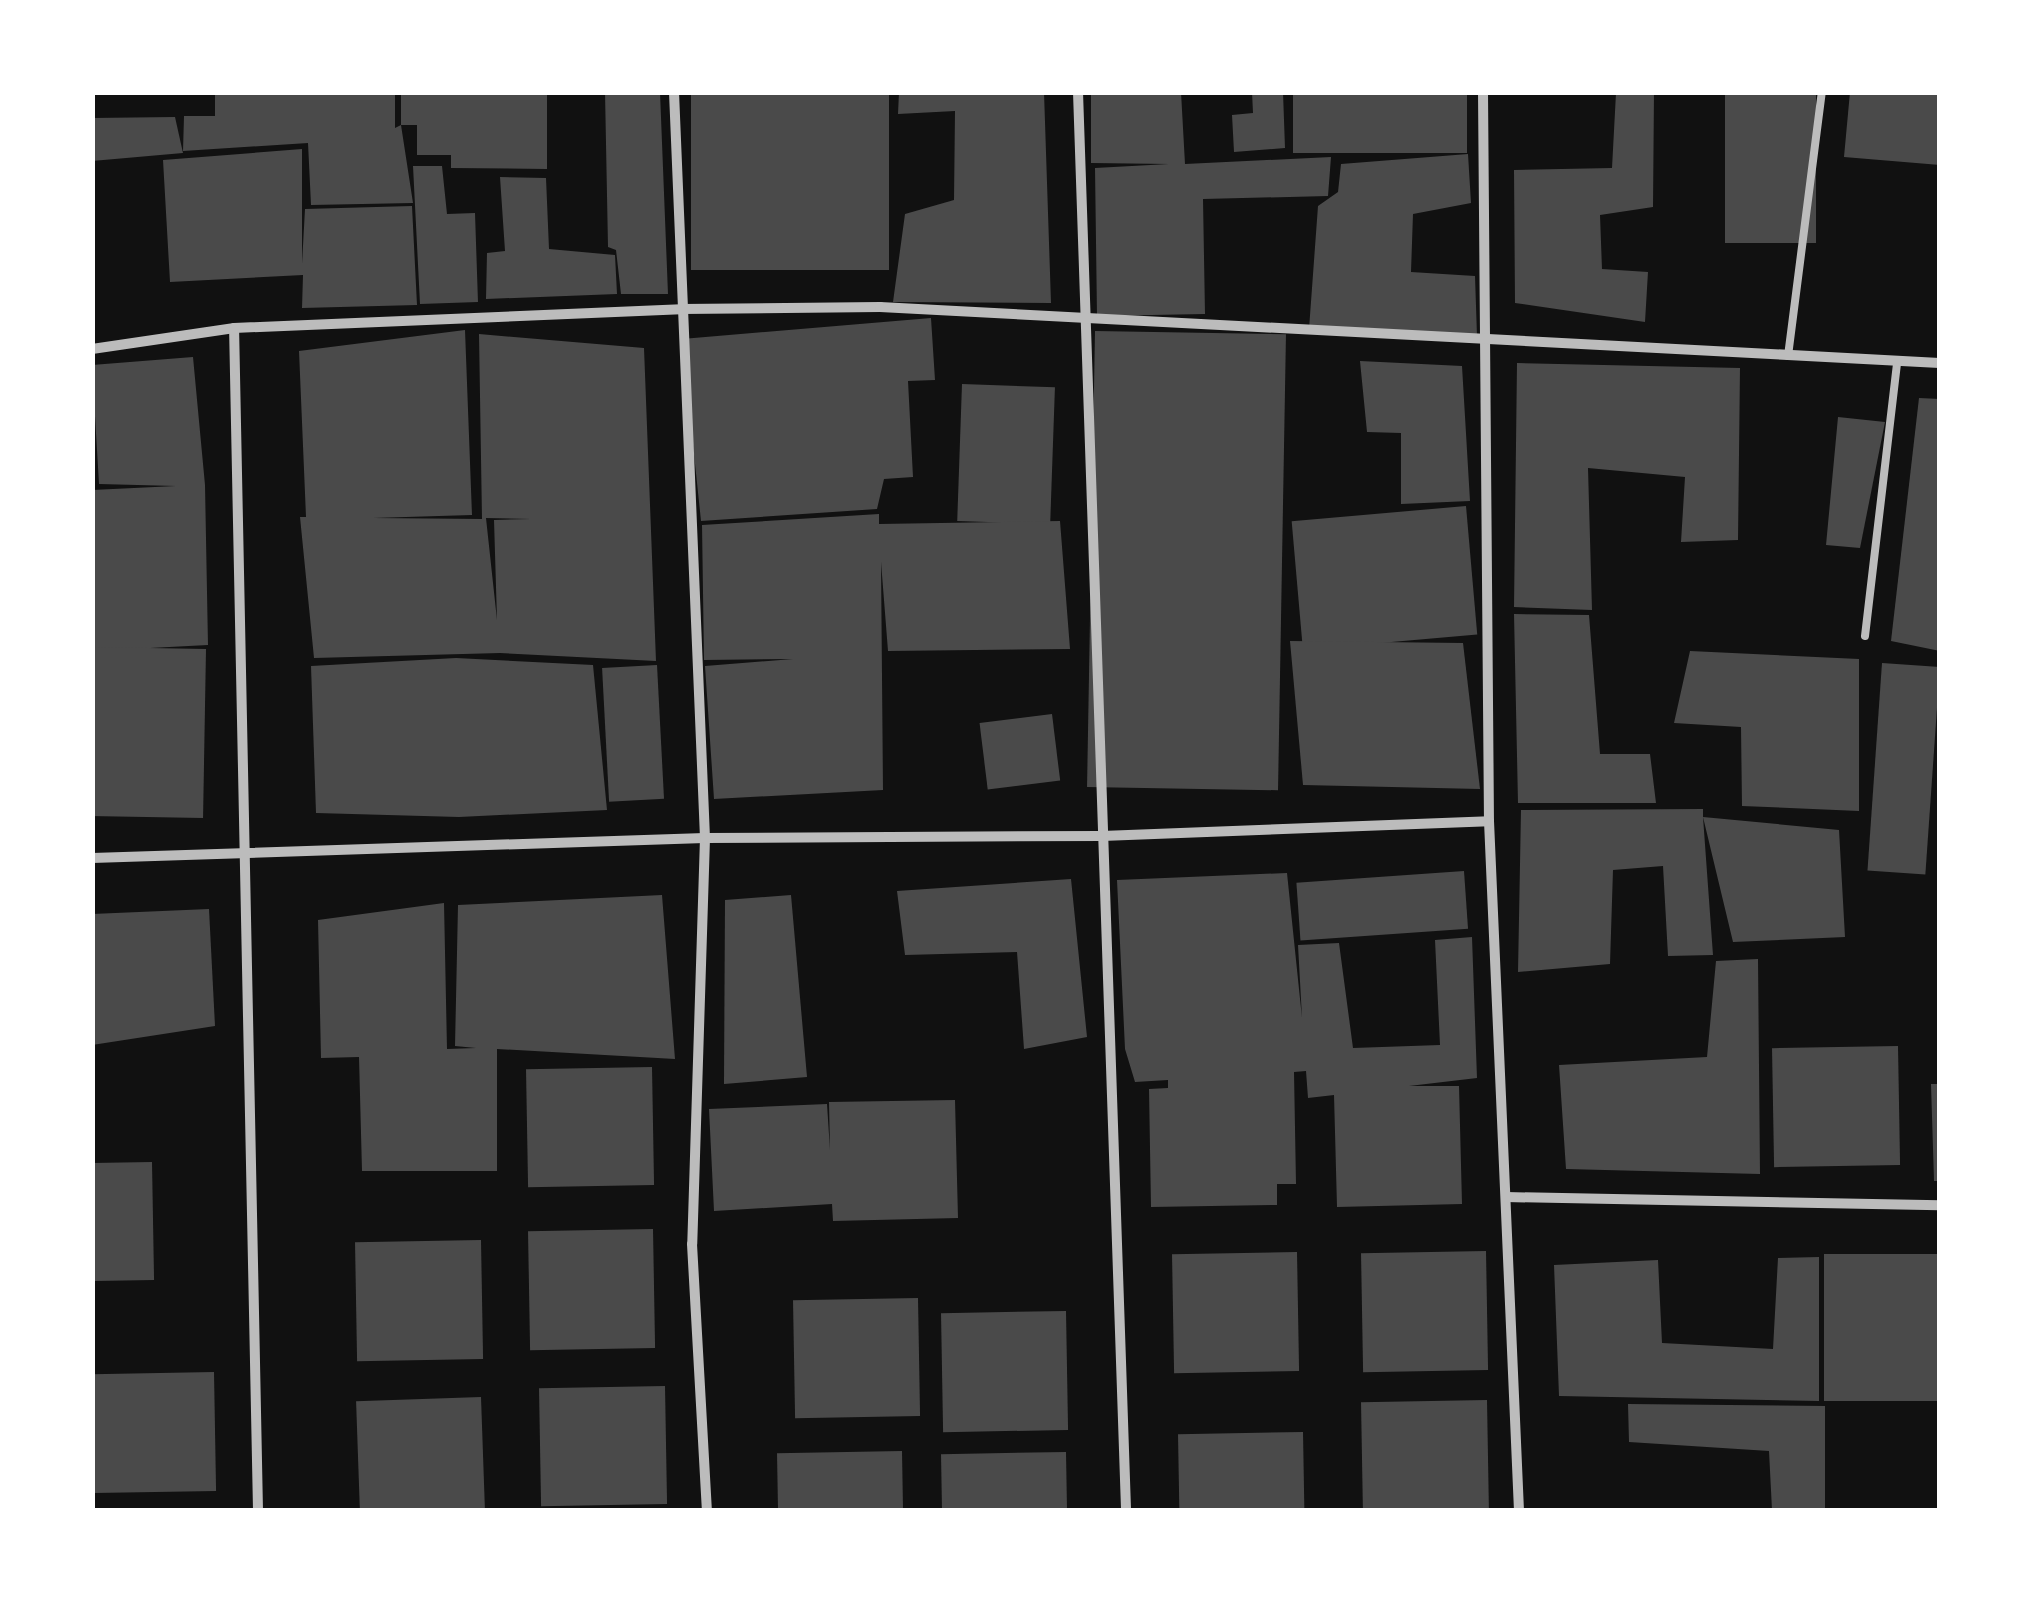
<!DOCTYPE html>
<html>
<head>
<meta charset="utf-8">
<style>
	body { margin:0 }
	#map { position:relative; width:2032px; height:1603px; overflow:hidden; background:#111; font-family:"Archivo Narrow",sans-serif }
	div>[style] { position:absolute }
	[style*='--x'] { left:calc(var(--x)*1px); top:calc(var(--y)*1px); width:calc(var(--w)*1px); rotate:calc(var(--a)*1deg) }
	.building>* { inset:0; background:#4a4a4a; transform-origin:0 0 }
	.service>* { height:8px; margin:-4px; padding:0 4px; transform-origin:4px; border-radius:4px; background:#bcbcbc }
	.minor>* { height:10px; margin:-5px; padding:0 5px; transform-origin:5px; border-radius:5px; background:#bcbcbc }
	span { translate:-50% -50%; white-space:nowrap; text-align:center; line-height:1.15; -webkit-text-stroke:8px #fff; paint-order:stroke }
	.frame { position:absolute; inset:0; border:95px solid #fff; pointer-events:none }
</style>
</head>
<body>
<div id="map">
	<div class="building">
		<i style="clip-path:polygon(215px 92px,395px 92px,395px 128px,401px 125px,401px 92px,547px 92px,547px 169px,451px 168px,451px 155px,417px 155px,417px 125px,401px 125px,413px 203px,311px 205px,308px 143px,183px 151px,184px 116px,215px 116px)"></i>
		<i style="clip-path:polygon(605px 92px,660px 92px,668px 294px,621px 294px,616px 250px,608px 247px)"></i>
		<i style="left:691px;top:92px;width:198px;height:178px"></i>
		<i style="clip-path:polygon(899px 92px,1044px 92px,1051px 303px,893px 302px,905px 214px,954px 200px,955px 111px,898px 114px)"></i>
		<i style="clip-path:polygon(1091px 92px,1181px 92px,1185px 164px,1331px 157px,1328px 196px,1203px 199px,1205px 314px,1097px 316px,1095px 168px,1169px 164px,1091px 163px)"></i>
		<i style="clip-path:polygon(1252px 92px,1283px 92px,1285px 148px,1234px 152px,1232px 115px,1253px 113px)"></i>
		<i style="left:1293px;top:92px;width:174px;height:61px"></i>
		<i style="clip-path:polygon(1654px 92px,1653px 207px,1600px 215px,1602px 269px,1648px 272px,1645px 322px,1515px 303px,1514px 170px,1612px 168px,1616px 93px)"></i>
		<i style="left:1725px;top:92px;width:91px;height:151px"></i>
		<i style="clip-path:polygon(1850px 92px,1940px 92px,1940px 165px,1844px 157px)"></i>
		<i style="clip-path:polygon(175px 117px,183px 153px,92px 161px,92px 118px)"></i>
		<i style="clip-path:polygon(302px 149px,302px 264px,305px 209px,412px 206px,417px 305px,302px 308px,303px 275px,170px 282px,163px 160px)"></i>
		<i style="clip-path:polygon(1468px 154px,1471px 203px,1413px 214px,1411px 272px,1475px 276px,1477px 336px,1309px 329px,1318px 206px,1338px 192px,1341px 164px)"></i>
		<i style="clip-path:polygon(413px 166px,442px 166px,447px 214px,475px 213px,478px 302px,420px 304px)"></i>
		<i style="clip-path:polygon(500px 177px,546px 178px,549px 249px,615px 255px,617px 294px,486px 299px,487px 253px,505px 251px)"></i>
		<i style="clip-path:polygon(931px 318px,935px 380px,908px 381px,913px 477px,884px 479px,877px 509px,701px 521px,682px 339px)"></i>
		<i style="clip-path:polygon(evenodd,465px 330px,472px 515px,373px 518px,482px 519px,479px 334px,644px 348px,656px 661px,500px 653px,314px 658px,300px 517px,306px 517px,299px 351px,465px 330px,486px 518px,531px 519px,494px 520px,497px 620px,486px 518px)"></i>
		<i style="left:1095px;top:331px;width:191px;height:456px;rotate:1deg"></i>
		<i style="clip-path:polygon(193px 357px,205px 485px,208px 645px,92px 651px,92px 490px,176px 486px,99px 484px,92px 365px)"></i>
		<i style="clip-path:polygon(1360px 361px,1462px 366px,1470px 501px,1401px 504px,1401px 433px,1367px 432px)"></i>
		<i style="clip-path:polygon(1517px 363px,1740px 368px,1738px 540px,1681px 542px,1685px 477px,1588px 468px,1592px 610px,1514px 607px)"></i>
		<i style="left:962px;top:384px;width:93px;height:137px;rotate:2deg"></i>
		<i style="clip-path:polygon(1919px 398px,1940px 399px,1940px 651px,1891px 641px)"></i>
		<i style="clip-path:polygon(1838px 417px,1885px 422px,1860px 548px,1826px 545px)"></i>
		<i style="left:1466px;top:506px;width:129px;height:175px;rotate:85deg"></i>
		<i style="clip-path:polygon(879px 514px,879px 524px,1060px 521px,1070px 649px,888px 651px,881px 562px,883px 790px,714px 799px,705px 666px,793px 659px,704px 660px,702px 525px)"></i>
		<i style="clip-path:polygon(1514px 614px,1589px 615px,1600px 754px,1650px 754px,1656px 803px,1518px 803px)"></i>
		<i style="clip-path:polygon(1290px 641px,1463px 643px,1480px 789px,1303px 785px)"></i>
		<i style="left:206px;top:649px;width:169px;height:114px;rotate:91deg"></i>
		<i style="clip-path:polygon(1690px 651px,1859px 659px,1859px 811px,1742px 806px,1741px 727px,1674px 723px)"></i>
		<i style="clip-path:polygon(456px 658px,593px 665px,607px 810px,459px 817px,316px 813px,311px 666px)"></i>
		<i style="left:1882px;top:663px;width:58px;height:208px;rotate:4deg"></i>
		<i style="left:657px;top:665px;width:134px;height:55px;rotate:87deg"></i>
		<i style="left:1052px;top:714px;width:67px;height:73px;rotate:83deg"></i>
		<i style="clip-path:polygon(1703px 809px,1703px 817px,1839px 830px,1845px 937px,1733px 942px,1703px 817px,1713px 955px,1668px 956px,1663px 866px,1613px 870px,1610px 964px,1518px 972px,1521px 810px)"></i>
		<i style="left:1464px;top:871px;width:58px;height:168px;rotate:86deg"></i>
		<i style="clip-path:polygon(1287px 873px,1302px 1018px,1298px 945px,1339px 943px,1353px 1048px,1440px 1045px,1435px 940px,1472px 937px,1477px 1078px,1409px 1086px,1459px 1086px,1462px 1204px,1337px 1207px,1334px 1095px,1308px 1098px,1306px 1071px,1294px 1072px,1296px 1184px,1277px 1184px,1277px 1205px,1151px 1207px,1149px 1089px,1168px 1088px,1168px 1080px,1135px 1082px,1125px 1049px,1117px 880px)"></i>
		<i style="clip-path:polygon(1071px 879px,1087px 1037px,1024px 1049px,1017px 952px,905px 955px,897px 891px)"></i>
		<i style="clip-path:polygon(662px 895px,675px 1059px,497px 1049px,497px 1171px,362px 1171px,359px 1057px,321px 1058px,318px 920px,444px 903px,447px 1049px,476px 1048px,455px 1046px,458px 905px)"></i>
		<i style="clip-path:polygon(791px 895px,807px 1077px,724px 1084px,725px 900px)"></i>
		<i style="clip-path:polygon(209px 909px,215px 1026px,92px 1045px,92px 914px)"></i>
		<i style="clip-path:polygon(1758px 959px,1760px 1174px,1566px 1169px,1559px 1065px,1707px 1057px,1716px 961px)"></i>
		<i style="left:1898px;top:1046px;width:119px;height:126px;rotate:89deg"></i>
		<i style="left:652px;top:1067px;width:118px;height:126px;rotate:89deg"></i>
		<i style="clip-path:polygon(1931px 1084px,1940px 1084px,1940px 1181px,1934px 1181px)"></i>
		<i style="clip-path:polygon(955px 1100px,958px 1218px,833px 1221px,832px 1204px,714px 1211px,709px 1109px,827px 1104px,830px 1150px,829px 1102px)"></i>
		<i style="left:152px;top:1162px;width:118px;height:60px;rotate:89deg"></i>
		<i style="left:653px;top:1229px;width:119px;height:125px;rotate:89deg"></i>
		<i style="left:481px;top:1240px;width:119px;height:126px;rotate:89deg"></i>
		<i style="left:1486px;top:1251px;width:119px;height:125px;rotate:89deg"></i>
		<i style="left:1297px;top:1252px;width:119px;height:125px;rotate:89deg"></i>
		<i style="left:1824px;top:1254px;width:116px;height:147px"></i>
		<i style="clip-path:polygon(1819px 1257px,1819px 1401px,1559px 1396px,1554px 1265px,1658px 1260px,1662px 1343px,1773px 1349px,1778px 1258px)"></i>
		<i style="left:918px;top:1298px;width:118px;height:125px;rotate:89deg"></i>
		<i style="left:1066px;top:1311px;width:119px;height:125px;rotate:89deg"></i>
		<i style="left:214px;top:1372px;width:119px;height:122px;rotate:89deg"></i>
		<i style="left:665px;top:1386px;width:118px;height:126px;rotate:89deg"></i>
		<i style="left:481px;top:1397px;width:113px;height:125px;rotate:88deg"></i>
		<i style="left:1487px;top:1400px;width:110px;height:126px;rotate:89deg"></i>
		<i style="clip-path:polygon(1628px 1404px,1825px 1406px,1825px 1510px,1772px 1510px,1769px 1451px,1629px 1442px)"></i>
		<i style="left:1303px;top:1432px;width:78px;height:125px;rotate:89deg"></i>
		<i style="left:902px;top:1451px;width:59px;height:125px;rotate:89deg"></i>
		<i style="left:1066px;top:1452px;width:58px;height:125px;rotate:89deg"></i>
	</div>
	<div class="service">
		<i style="--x:1788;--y:356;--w:266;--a:-82.7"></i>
		<i style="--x:1865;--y:636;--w:276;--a:-83.3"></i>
	</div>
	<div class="minor">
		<i style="--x:674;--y:92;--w:747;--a:87.62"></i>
		<i style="--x:705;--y:838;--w:406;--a:91.8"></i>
		<i style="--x:692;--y:1244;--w:266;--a:86.8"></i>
		<i style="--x:1078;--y:92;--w:1419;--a:88.06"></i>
		<i style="--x:1483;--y:92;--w:729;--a:89.53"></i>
		<i style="--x:1489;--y:821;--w:690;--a:87.51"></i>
		<i style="--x:92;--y:349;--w:144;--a:-8.4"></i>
		<i style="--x:92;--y:858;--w:613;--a:-1.87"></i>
		<i style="--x:705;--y:838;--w:397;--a:-0.3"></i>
		<i style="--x:1102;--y:836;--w:387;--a:-2.2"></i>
		<i style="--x:1506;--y:1197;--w:434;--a:1.1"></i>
		<i style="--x:258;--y:1510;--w:1182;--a:-91.16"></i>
		<i style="--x:234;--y:328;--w:447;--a:-2.4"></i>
		<i style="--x:681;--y:309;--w:199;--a:-0.6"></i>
		<i style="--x:880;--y:307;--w:1061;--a:3.02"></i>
	</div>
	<div class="frame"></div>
</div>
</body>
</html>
